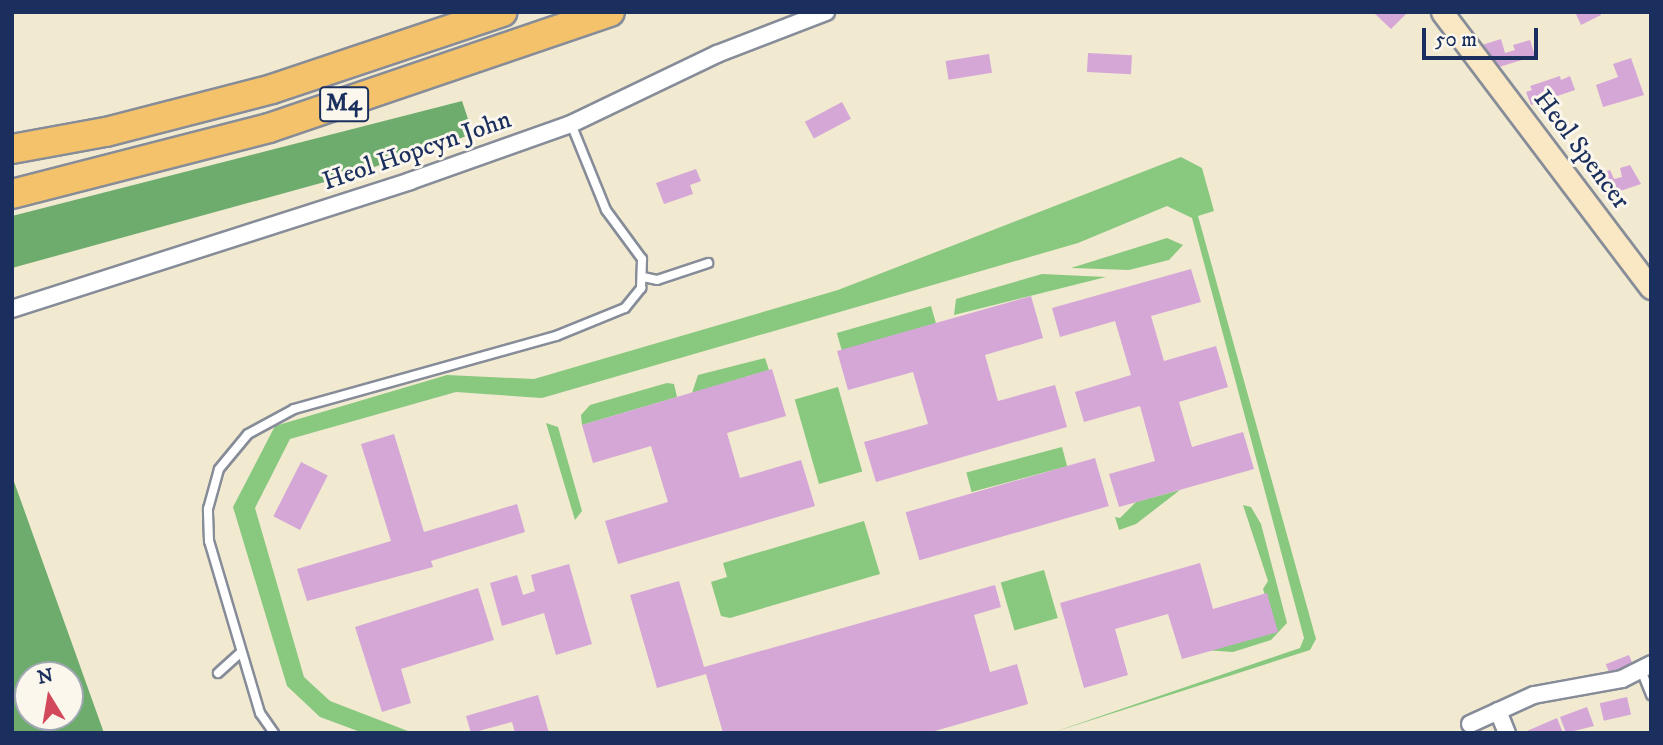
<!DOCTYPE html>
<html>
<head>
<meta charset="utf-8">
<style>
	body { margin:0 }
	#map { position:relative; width:1663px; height:745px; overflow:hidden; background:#f2e9d1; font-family:"IM FELL DW Pica",serif }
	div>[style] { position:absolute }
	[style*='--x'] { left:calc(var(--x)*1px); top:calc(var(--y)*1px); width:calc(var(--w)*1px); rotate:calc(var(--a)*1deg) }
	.green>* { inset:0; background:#89c87f; transform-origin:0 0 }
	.forest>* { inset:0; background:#6eac6e }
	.building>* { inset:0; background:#d4a7d7; transform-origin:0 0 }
	.roads { filter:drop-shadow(2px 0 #868c98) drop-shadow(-2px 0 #868c98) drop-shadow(0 2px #868c98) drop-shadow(0 -2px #868c98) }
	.lane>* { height:8px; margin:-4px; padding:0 4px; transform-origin:4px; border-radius:4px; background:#fff }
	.street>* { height:16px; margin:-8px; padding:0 8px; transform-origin:8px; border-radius:8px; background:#fff }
	.secondary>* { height:21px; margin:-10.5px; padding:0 10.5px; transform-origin:10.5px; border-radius:10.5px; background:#fae7c3 }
	.highway>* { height:28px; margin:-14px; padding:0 14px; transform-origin:14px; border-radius:14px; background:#f3c26a }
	span { translate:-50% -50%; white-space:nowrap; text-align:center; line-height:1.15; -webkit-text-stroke:6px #fbf7ec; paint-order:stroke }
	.shield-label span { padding:2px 5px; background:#fbf7ec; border:2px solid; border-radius:5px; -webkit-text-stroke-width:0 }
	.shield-label { font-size:24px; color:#1b2f5e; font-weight:700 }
	.street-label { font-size:26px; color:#1b2f5e }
	.frame { position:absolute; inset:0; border:14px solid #1b2f5e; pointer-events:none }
	.north { position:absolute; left:14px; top:661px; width:70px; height:70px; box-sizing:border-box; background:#fbf7ec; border:2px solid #a1a7b3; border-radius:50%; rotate:349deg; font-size:19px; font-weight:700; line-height:28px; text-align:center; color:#1b2f5e }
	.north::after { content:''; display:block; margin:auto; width:24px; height:32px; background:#d1495b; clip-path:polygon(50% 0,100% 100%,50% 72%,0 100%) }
	.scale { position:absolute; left:1422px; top:28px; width:116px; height:32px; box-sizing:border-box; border:4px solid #1b2f5e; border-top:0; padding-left:9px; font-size:21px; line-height:24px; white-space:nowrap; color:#1b2f5e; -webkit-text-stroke:5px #fbf7ec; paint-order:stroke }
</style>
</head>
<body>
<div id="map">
	<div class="green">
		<i style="clip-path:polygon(1181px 157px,1202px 168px,1214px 211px,1198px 216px,1316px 639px,1310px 650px,1051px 733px,1300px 648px,1304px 638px,1192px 218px,1167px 206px,1078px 243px,542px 398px,456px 392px,290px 439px,255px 508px,304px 677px,330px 701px,413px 733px,363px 733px,320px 717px,287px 686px,233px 507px,275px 426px,447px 375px,534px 379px,838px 290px)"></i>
		<i style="clip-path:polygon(1167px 238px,1183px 245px,1169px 260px,1129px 270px,1071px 268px)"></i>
		<i style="clip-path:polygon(1042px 274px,1106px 277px,954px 315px,956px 299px)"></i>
		<i style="left:931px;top:306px;width:18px;height:98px;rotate:74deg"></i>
		<i style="clip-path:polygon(765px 358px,769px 370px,692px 393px,698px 375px)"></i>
		<i style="clip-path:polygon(667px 383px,674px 384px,677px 397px,582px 425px,581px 415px,590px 405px)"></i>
		<i style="left:838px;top:387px;width:88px;height:45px;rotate:74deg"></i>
		<i style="clip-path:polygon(546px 423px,558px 427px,582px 511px,575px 520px)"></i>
		<i style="left:1062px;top:447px;width:20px;height:99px;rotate:75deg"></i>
		<i style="clip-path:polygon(1180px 490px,1136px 524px,1119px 530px,1115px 517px,1120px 518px,1136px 502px)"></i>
		<i style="clip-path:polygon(1243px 505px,1251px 507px,1261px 524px,1287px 623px,1271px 640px,1233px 652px,1203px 650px,1275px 628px,1263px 589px,1268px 581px)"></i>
		<i style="clip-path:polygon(864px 521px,880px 574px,730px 618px,721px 616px,711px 582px,727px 577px,723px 563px)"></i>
		<i style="left:1044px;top:570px;width:50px;height:45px;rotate:74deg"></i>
	</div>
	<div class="forest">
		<i style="clip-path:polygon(462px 101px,473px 134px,350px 175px,12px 268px,12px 216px)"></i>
		<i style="clip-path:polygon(evenodd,12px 476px,104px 733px,12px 733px,12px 476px,28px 675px,70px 675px,70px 717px,28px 717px,28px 675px)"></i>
	</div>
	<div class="building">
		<i style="clip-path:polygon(1373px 12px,1408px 12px,1391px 29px)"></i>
		<i style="clip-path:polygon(1575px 12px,1600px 12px,1601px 15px,1581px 25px)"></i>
		<i style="clip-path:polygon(1501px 39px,1505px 53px,1515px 50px,1513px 45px,1530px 40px,1535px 56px,1499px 67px,1482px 45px)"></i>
		<i style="left:1088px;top:53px;width:44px;height:19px;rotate:3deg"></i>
		<i style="left:989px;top:54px;width:19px;height:44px;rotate:81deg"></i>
		<i style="clip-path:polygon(1631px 58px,1644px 95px,1603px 107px,1596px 85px,1618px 77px,1613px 64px)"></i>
		<i style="clip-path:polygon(1560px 76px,1561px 80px,1570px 76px,1575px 90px,1531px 105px,1526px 92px,1532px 90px,1530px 86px)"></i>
		<i style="left:842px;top:102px;width:19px;height:42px;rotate:62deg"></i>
		<i style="clip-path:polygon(1630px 165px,1641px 184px,1605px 196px,1593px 176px,1610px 170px,1614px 179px,1622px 177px,1620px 168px)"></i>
		<i style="clip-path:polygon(696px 169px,701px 181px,690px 185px,693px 194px,664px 204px,656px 183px)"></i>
		<i style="clip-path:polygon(1191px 269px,1201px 302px,1151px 316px,1164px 361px,1216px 346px,1228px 387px,1179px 402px,1192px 447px,1243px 432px,1254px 469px,1119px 507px,1109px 474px,1155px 461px,1140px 406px,1084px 422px,1075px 392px,1131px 375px,1115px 321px,1060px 337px,1052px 308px)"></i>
		<i style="clip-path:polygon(1031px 296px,1043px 338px,985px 355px,998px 401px,1055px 385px,1067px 427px,876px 482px,864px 442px,928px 424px,913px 372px,848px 390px,837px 351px)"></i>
		<i style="clip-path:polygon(772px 369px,786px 416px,727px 433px,740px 478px,801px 460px,815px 506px,618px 564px,605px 521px,668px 502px,651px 446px,593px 463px,582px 425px)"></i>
		<i style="clip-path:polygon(394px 434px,424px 532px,517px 504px,525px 532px,431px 561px,433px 567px,307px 601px,297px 569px,391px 541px,361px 444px)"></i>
		<i style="left:1095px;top:458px;width:50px;height:197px;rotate:74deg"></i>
		<i style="left:301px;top:462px;width:30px;height:61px;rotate:27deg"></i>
		<i style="clip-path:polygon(1200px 563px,1213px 609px,1267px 593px,1278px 632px,1182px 659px,1168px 614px,1115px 629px,1128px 675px,1084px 688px,1060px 603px)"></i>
		<i style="clip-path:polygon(569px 564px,592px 644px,556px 655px,544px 613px,502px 626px,490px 583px,517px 575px,523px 595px,535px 591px,531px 575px)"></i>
		<i style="clip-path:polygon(679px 581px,704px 667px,995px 585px,1001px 607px,974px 615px,990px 672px,1017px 664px,1028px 704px,928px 733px,723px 733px,706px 674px,657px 688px,630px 595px)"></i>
		<i style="clip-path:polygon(478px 588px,494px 640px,401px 669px,411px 703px,382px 712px,355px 627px)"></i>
		<i style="left:1629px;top:655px;width:11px;height:25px;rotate:68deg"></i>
		<i style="clip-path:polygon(538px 695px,549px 733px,515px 733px,512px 722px,471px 733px,466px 716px)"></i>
		<i style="left:1627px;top:697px;width:18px;height:28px;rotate:77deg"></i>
		<i style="clip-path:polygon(1587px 707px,1594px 726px,1566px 733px,1560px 717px)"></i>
		<i style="clip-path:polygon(1557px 718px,1563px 733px,1522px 733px)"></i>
	</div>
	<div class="roads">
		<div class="lane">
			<i style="--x:643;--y:277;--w:14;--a:12"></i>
			<i style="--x:657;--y:280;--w:54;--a:-18.4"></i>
			<i style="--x:1641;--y:670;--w:27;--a:68"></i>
			<i style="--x:218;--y:673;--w:31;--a:-42"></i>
			<i style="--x:274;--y:733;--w:24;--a:-125"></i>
			<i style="--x:260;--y:713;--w:179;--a:-106.5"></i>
			<i style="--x:209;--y:541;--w:32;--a:-92"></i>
			<i style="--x:208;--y:509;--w:41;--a:-74.6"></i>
			<i style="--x:219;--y:469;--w:45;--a:-50.4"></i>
			<i style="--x:248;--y:434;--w:52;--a:-28.5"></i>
			<i style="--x:294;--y:409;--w:272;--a:-15.6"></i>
			<i style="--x:556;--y:336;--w:74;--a:-22.1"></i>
			<i style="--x:625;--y:308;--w:26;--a:-51"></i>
			<i style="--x:641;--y:288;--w:29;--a:-88"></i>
			<i style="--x:642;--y:259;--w:61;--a:-126.3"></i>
			<i style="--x:606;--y:210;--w:93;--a:-112.1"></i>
		</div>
		<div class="street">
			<i style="--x:12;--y:309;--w:418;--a:-17.8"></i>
			<i style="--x:410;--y:181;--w:171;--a:-19.5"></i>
			<i style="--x:571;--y:124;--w:162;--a:-25.6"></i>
			<i style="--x:717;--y:54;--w:117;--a:-21.1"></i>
			<i style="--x:1498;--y:711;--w:24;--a:68"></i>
			<i style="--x:1470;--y:724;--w:70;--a:-24.4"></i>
			<i style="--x:1534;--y:695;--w:89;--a:-10.3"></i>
			<i style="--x:1622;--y:679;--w:33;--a:-27"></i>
		</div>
		<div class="secondary">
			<i style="--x:1442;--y:12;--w:346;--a:52.9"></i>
		</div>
		<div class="highway">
			<i style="--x:12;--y:149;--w:96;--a:-10.3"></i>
			<i style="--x:106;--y:132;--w:171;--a:-14.5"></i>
			<i style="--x:272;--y:89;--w:243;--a:-18.5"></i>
			<i style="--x:12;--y:194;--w:265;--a:-14.4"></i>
			<i style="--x:269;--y:128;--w:360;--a:-18.8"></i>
		</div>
	</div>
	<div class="shield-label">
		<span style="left:344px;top:104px">M4</span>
	</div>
	<div class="street-label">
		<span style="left:1581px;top:150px;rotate:53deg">Heol Spencer</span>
		<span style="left:417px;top:151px;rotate:-19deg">Heol Hopcyn John</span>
	</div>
	<div class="frame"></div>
	<div class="north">N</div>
	<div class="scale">50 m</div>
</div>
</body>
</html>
